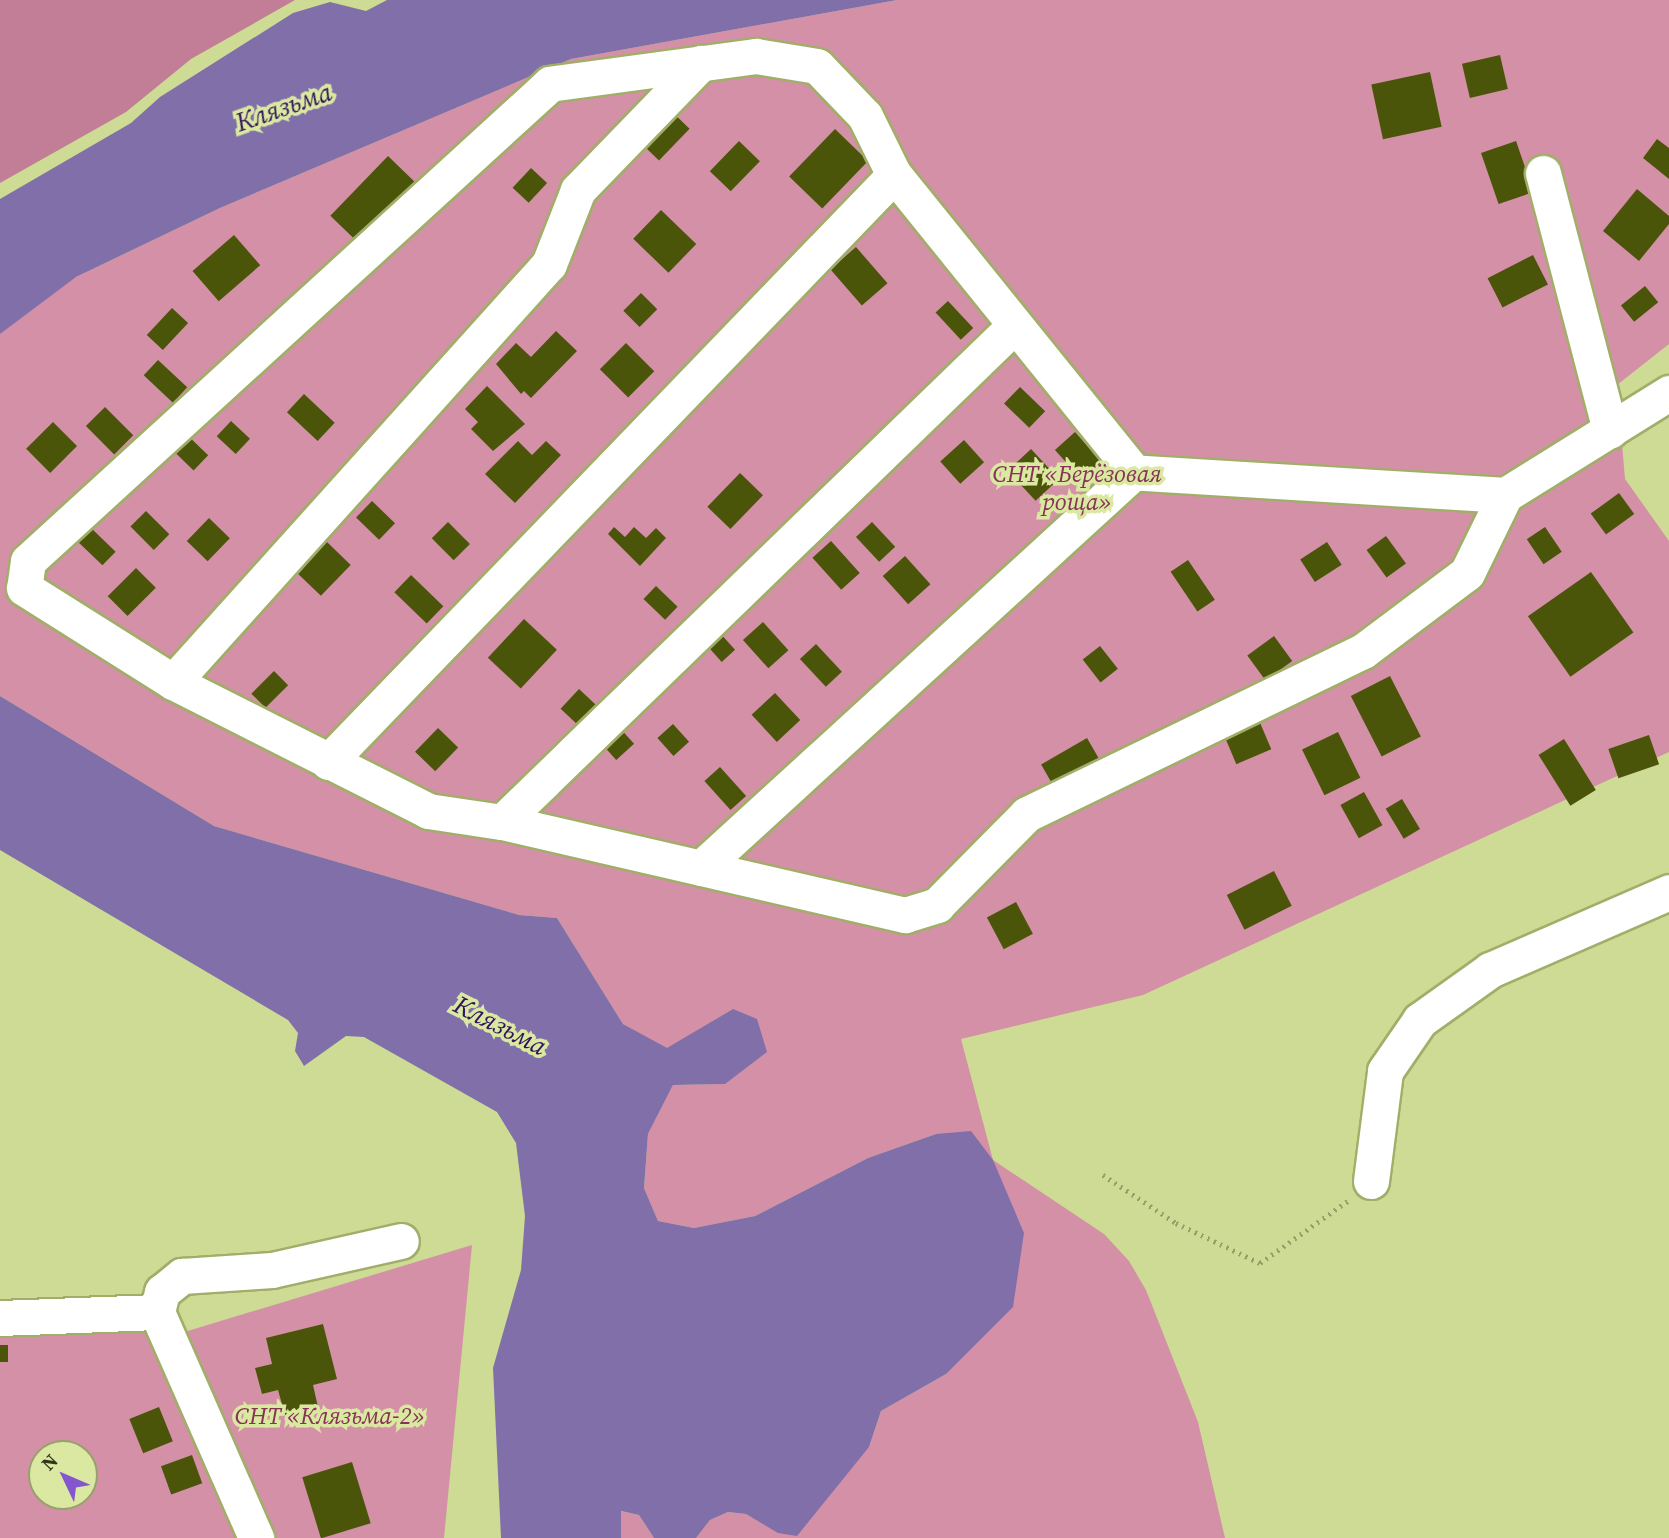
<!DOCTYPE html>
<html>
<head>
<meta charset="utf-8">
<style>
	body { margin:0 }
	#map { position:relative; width:1669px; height:1538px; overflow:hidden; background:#cddb94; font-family:"Source Serif 4",serif }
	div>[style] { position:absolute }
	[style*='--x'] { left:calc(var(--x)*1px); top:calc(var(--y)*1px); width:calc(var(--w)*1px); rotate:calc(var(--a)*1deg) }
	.green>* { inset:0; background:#d490a7 }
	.forest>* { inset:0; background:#c27e96 }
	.water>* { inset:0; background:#816faa }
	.building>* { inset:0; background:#4b550a; transform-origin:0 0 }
	.path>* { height:4.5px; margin-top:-2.25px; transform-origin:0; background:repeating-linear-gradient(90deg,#95a068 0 2px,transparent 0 7px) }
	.roads { filter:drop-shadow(2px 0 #a1ae69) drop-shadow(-2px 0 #a1ae69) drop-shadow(0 2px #a1ae69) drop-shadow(0 -2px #a1ae69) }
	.minor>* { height:35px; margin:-17.5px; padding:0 17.5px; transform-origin:17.5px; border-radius:17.5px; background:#fff }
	span { translate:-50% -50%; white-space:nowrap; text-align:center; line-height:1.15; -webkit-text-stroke:7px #dae8a1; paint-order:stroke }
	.park-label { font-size:24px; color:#863355; font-style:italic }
	.water-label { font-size:26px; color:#32145c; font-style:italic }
	.north { position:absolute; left:28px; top:1440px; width:70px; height:70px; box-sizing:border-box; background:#dae8a1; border:2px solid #96a16b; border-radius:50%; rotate:314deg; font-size:19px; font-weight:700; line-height:28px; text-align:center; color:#313619 }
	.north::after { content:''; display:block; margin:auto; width:24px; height:32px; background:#8356d0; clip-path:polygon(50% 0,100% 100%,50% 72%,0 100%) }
</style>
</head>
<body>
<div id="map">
	<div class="green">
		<i style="clip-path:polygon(897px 0,1669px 0,1669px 344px,1617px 385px,1625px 479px,1669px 541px,1669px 752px,1143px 995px,961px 1039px,993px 1160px,1104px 1234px,1129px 1261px,1146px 1290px,1198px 1422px,1225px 1538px,696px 1538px,710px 1520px,728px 1512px,746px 1514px,778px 1532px,869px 1447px,881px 1411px,946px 1374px,936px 1134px,868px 1158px,755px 1216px,694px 1228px,658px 1221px,644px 1188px,648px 1134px,673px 1085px,725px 1084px,733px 1009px,667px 1049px,623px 1024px,557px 918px,519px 915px,214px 826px,0 696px,0 334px,16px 319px,76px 277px,220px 208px,571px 59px)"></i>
		<i style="clip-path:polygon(evenodd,472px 1245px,444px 1538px,0 1538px,0 1331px,181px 1333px,472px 1245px,42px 1454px,84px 1454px,84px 1496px,42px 1496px,42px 1454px)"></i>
		<i style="clip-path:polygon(620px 1511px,639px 1515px,654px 1538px,621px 1538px)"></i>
	</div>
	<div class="forest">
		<i style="clip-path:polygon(0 0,295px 0,191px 59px,126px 112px,0 183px)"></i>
	</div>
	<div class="water">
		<i style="clip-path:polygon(387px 0,897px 0,571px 59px,220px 208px,76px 277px,0 334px,0 199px,131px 123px,160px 97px,293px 13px,330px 2px,366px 11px)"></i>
		<i style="clip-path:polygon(0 696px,214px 826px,519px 915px,557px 918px,623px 1024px,667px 1048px,733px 1009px,757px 1019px,767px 1052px,725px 1084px,673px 1085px,648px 1134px,644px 1188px,658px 1221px,694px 1228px,755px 1216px,868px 1158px,936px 1134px,971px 1131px,993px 1160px,1024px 1233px,1013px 1307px,946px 1374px,881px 1411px,869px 1447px,797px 1536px,778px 1533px,746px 1514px,728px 1512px,710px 1520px,696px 1538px,654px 1538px,639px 1515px,621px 1511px,621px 1538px,501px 1538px,493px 1368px,521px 1270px,525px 1216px,516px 1143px,497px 1112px,364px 1037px,346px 1036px,304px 1066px,295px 1051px,298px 1033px,288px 1020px,0 850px)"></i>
	</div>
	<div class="building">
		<i style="left:1500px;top:55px;width:35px;height:39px;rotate:77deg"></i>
		<i style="left:1430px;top:72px;width:56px;height:60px;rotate:78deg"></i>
		<i style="left:668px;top:108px;width:30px;height:44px;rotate:44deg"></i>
		<i style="left:835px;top:129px;width:46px;height:66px;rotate:44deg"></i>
		<i style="clip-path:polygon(1657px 139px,1669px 148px,1669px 179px,1643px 158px)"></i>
		<i style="left:739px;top:141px;width:29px;height:42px;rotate:44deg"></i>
		<i style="left:1516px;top:141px;width:54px;height:37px;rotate:71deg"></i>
		<i style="left:388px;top:156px;width:37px;height:83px;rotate:44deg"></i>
		<i style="left:531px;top:168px;width:22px;height:27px;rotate:43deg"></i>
		<i style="clip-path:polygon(1637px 189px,1669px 216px,1669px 224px,1639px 261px,1603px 231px)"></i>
		<i style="left:661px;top:210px;width:49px;height:40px;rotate:44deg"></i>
		<i style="left:234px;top:235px;width:40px;height:55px;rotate:49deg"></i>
		<i style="left:856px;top:247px;width:48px;height:34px;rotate:49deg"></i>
		<i style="left:1533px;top:255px;width:33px;height:51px;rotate:63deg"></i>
		<i style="left:1645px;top:286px;width:21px;height:31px;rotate:51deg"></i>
		<i style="left:641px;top:293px;width:23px;height:25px;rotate:45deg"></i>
		<i style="left:948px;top:301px;width:37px;height:17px;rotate:47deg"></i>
		<i style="left:172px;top:308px;width:22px;height:37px;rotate:43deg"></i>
		<i style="clip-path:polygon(556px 331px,577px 351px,531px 398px,524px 391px,521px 394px,496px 364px,516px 343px,531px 357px)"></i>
		<i style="left:626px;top:343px;width:40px;height:37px;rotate:45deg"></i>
		<i style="left:158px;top:360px;width:40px;height:21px;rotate:43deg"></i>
		<i style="clip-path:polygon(487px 386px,525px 424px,493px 451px,471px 429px,478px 422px,465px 409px)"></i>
		<i style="left:1020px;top:387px;width:35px;height:23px;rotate:44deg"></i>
		<i style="left:304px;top:394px;width:42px;height:25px;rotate:43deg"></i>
		<i style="left:105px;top:407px;width:40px;height:27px;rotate:45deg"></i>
		<i style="left:231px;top:421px;width:26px;height:21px;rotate:43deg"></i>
		<i style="left:53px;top:422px;width:34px;height:38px;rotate:45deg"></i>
		<i style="left:183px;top:431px;width:35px;height:21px;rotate:44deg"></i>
		<i style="left:1075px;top:432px;width:40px;height:27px;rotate:48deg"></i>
		<i style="left:964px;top:440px;width:30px;height:32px;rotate:48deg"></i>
		<i style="clip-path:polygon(518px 441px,532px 455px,546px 441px,561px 455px,515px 503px,485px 474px)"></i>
		<i style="left:1031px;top:449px;width:41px;height:32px;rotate:47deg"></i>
		<i style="left:740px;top:473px;width:32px;height:47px;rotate:44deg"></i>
		<i style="left:1619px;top:493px;width:26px;height:35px;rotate:54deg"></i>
		<i style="left:372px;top:501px;width:32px;height:23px;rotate:44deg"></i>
		<i style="left:146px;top:511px;width:33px;height:22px;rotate:45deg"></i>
		<i style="left:209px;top:518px;width:29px;height:32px;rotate:44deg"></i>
		<i style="left:448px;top:522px;width:31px;height:23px;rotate:45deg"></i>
		<i style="left:872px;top:522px;width:34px;height:22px;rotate:47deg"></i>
		<i style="left:89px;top:526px;width:37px;height:19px;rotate:44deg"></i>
		<i style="clip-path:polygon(614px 527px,625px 537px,634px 527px,646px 538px,656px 528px,666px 538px,640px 566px,608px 534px)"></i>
		<i style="left:1545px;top:527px;width:30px;height:22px;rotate:56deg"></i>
		<i style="left:1386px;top:536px;width:34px;height:24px;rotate:54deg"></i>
		<i style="left:831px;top:541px;width:43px;height:25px;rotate:48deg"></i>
		<i style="left:327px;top:542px;width:33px;height:43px;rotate:44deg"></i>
		<i style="left:1327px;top:542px;width:27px;height:32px;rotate:57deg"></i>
		<i style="left:905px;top:556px;width:38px;height:30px;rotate:48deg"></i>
		<i style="left:1188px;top:560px;width:48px;height:21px;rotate:56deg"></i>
		<i style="left:136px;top:568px;width:28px;height:40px;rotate:45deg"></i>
		<i style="left:1591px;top:572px;width:74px;height:77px;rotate:55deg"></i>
		<i style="left:411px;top:575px;width:45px;height:24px;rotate:44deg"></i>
		<i style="left:656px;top:586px;width:30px;height:18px;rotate:44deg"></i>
		<i style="left:524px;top:619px;width:45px;height:53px;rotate:43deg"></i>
		<i style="left:763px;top:622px;width:38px;height:27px;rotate:48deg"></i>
		<i style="left:719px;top:632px;width:24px;height:18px;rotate:48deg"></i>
		<i style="left:1274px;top:636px;width:31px;height:33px;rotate:54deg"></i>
		<i style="left:816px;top:644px;width:38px;height:22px;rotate:47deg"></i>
		<i style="left:1100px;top:646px;width:29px;height:22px;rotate:52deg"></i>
		<i style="left:274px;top:671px;width:20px;height:32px;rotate:45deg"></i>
		<i style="left:1390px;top:676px;width:68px;height:44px;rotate:63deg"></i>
		<i style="left:579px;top:689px;width:23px;height:27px;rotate:43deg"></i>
		<i style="left:775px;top:693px;width:37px;height:32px;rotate:47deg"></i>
		<i style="left:1258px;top:718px;width:34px;height:38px;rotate:67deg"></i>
		<i style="left:673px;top:724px;width:24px;height:21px;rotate:48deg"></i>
		<i style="left:618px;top:726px;width:24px;height:24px;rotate:48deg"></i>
		<i style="left:438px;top:728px;width:28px;height:33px;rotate:44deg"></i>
		<i style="left:1338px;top:732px;width:51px;height:40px;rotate:64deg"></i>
		<i style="left:1649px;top:735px;width:31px;height:43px;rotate:71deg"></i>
		<i style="left:1087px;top:738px;width:28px;height:53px;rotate:60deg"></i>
		<i style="left:1564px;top:739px;width:60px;height:30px;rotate:58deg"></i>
		<i style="left:720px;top:767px;width:39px;height:21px;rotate:48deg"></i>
		<i style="left:1364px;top:792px;width:38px;height:27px;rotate:61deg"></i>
		<i style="left:1402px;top:799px;width:35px;height:19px;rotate:59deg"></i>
		<i style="left:1274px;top:871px;width:39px;height:53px;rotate:63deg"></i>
		<i style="left:1016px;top:902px;width:36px;height:33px;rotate:62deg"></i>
		<i style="clip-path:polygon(323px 1324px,337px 1379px,313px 1385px,318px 1407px,285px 1415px,278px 1390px,262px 1394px,255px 1368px,272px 1364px,266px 1338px)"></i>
		<i style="left:0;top:1345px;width:8px;height:17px"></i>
		<i style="left:159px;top:1407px;width:37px;height:32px;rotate:68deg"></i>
		<i style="left:192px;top:1455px;width:30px;height:33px;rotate:70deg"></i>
		<i style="left:352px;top:1462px;width:64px;height:52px;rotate:73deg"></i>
	</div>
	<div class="path">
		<i style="--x:1103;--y:1175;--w:87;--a:33.3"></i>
		<i style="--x:1176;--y:1223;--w:93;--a:25.5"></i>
		<i style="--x:1260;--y:1263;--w:109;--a:-35.3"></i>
	</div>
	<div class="roads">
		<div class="minor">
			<i style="--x:1543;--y:173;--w:266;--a:75.4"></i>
			<i style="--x:1505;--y:495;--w:372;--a:-176.5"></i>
			<i style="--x:1134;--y:472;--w:382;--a:-128.9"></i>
			<i style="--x:894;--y:175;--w:66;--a:-116.2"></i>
			<i style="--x:865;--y:116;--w:69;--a:-133.8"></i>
			<i style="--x:817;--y:66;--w:62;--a:-170.7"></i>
			<i style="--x:756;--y:56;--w:208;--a:172.3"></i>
			<i style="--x:550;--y:84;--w:707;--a:137.58"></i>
			<i style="--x:28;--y:561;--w:27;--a:98"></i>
			<i style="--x:24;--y:588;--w:176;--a:32.2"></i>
			<i style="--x:173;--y:682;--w:286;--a:26.8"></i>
			<i style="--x:428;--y:811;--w:75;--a:8.5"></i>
			<i style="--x:502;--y:822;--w:414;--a:13"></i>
			<i style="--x:905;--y:915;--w:34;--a:-17"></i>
			<i style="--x:937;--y:905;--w:128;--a:-45.3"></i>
			<i style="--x:1027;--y:814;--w:373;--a:-25.9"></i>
			<i style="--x:1363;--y:651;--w:130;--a:-36.9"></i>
			<i style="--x:1467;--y:573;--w:87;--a:-64"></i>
			<i style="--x:1505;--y:495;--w:193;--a:-31.9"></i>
			<i style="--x:173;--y:682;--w:562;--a:-48.03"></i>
			<i style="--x:549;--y:264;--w:79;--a:-68.6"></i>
			<i style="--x:578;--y:190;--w:177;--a:-45.9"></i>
			<i style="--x:328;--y:762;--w:815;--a:-46.04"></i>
			<i style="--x:502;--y:822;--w:714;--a:-44.09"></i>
			<i style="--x:701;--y:868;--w:587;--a:-42.44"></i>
			<i style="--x:1371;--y:1181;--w:111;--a:-82.7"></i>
			<i style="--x:1385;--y:1071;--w:62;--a:-55.5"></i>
			<i style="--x:1420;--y:1020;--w:86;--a:-35.5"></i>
			<i style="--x:1490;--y:970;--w:195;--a:-23.5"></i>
			<i style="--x:157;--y:1312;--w:21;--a:-76"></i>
			<i style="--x:162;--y:1292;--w:26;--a:-39"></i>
			<i style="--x:182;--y:1276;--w:90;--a:-3.8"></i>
			<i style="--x:272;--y:1270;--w:132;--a:-12.7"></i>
			<i style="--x:157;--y:1312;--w:247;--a:66.3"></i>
			<i style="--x:0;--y:1318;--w:157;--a:-2.2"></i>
		</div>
	</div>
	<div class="park-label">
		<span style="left:1077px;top:488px">СНТ «Берёзовая<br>роща»</span>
		<span style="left:330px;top:1416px">СНТ «Клязьма-2»</span>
	</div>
	<div class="water-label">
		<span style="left:284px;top:108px;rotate:-19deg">Клязьма</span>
		<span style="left:500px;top:1026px;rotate:27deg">Клязьма</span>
	</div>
	<div class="north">N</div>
</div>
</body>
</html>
